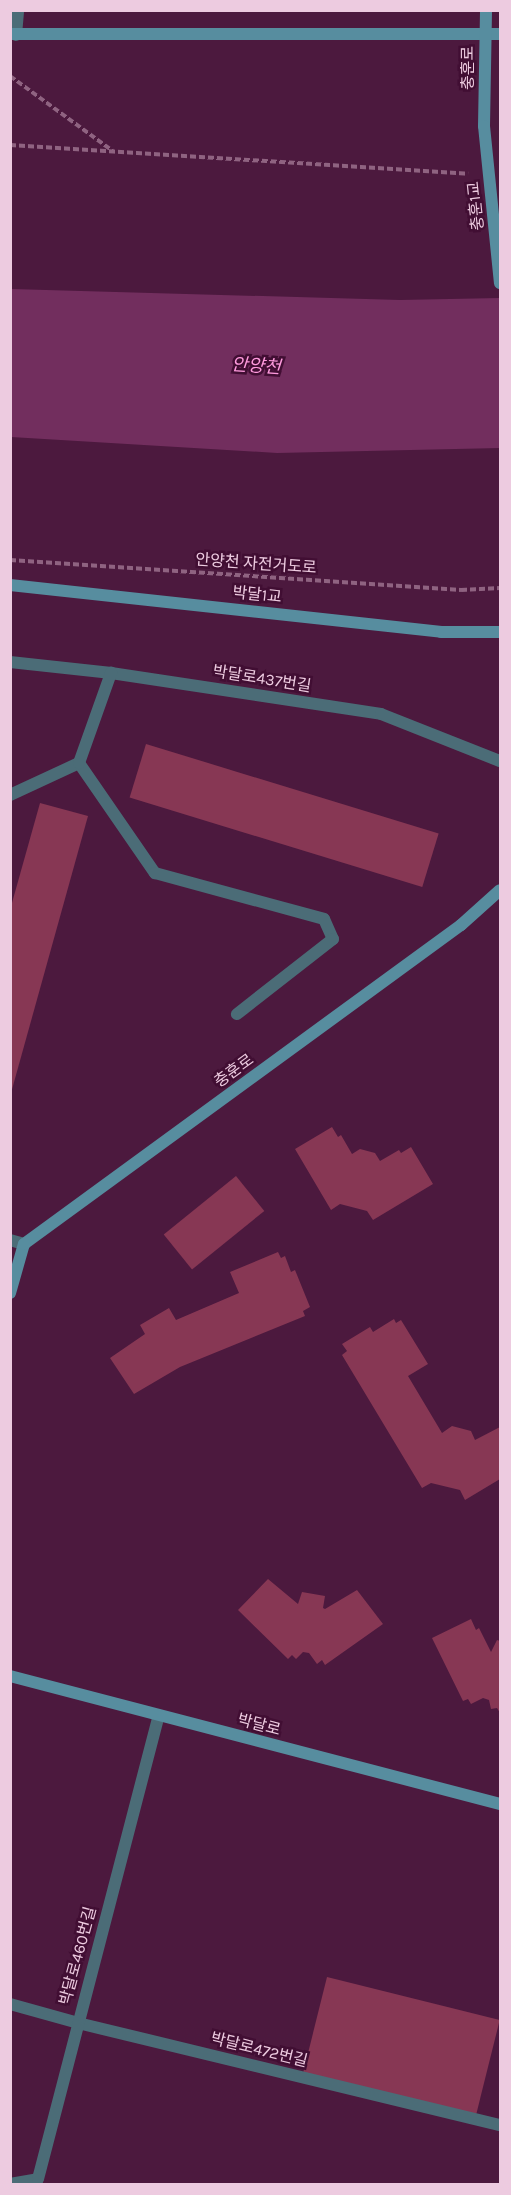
<!DOCTYPE html>
<html>
<head>
<meta charset="utf-8">
<style>
	body { margin:0 }
	#map { position:relative; width:511px; height:2195px; overflow:hidden; background:#4c193e; font-family:Karla,"Noto Sans KR",sans-serif }
	div>[style] { position:absolute }
	[style*='--x'] { left:calc(var(--x)*1px); top:calc(var(--y)*1px); width:calc(var(--w)*1px); rotate:calc(var(--a)*1deg) }
	.water>* { inset:0; background:#722e5e }
	.building>* { inset:0; background:#873754; transform-origin:0 0 }
	.path>* { height:4px; margin-top:-2px; transform-origin:0; background:repeating-linear-gradient(90deg,#8f6381 0 6px,transparent 0 9px) }
	.street>* { height:12px; margin:-6px; padding:0 6px; transform-origin:6px; border-radius:6px; background:#4b6c77 }
	.secondary>* { height:12px; margin:-6px; padding:0 6px; transform-origin:6px; border-radius:6px; background:#578d9f }
	.secondary-bridge>* { height:12px; margin:-6px; padding:0 6px; transform-origin:6px; border-radius:6px; background:#578d9f }
	span { translate:-50% -50%; white-space:nowrap; text-align:center; line-height:1.15; -webkit-text-stroke:5px #410e33; paint-order:stroke }
	.street-label { font-size:16px; color:#edcbe0 }
	.water-label { font-size:18px; color:#fe9add; font-style:italic }
	.frame { position:absolute; inset:0; border:12px solid #edcbe0; pointer-events:none }
</style>
</head>
<body>
<div id="map">
	<div class="water">
		<i style="clip-path:polygon(11px 289px,400px 300px,500px 298px,500px 448px,277px 453px,11px 437px)"></i>
	</div>
	<div class="building">
		<i style="left:146px;top:744px;width:306px;height:56px;rotate:17deg"></i>
		<i style="clip-path:polygon(40px 803px,88px 816px,11px 1093px,10px 910px)"></i>
		<i style="clip-path:polygon(332px 1127px,338px 1137px,341px 1135px,352px 1154px,360px 1149px,375px 1153px,380px 1161px,399px 1150px,401px 1153px,411px 1147px,433px 1184px,373px 1220px,367px 1211px,340px 1204px,331px 1210px,295px 1149px)"></i>
		<i style="left:236px;top:1176px;width:45px;height:93px;rotate:51deg"></i>
		<i style="clip-path:polygon(278px 1252px,281px 1258px,285px 1256px,291px 1272px,295px 1270px,310px 1307px,303px 1311px,305px 1316px,180px 1367px,134px 1394px,110px 1358px,145px 1334px,140px 1325px,169px 1308px,176px 1320px,239px 1293px,230px 1272px)"></i>
		<i style="clip-path:polygon(394px 1319px,396px 1323px,401px 1320px,428px 1364px,408px 1376px,442px 1433px,452px 1426px,471px 1431px,475px 1440px,500px 1427px,500px 1479px,465px 1500px,460px 1490px,431px 1483px,422px 1488px,342px 1355px,347px 1351px,342px 1344px,370px 1327px,373px 1332px)"></i>
		<i style="clip-path:polygon(268px 1579px,298px 1604px,302px 1592px,325px 1596px,323px 1608px,325px 1609px,357px 1590px,383px 1624px,325px 1665px,322px 1660px,317px 1664px,309px 1653px,303px 1652px,296px 1659px,292px 1655px,288px 1659px,238px 1610px)"></i>
		<i style="clip-path:polygon(471px 1619px,476px 1630px,479px 1628px,491px 1652px,497px 1640px,500px 1641px,500px 1713px,497px 1708px,491px 1709px,489px 1700px,483px 1698px,471px 1704px,468px 1699px,463px 1701px,432px 1638px)"></i>
		<i style="left:327px;top:1977px;width:178px;height:105px;rotate:14deg"></i>
	</div>
	<div class="path">
		<i style="--x:10;--y:76;--w:127;--a:36.1"></i>
		<i style="--x:10;--y:145;--w:459;--a:3.6"></i>
		<i style="--x:10;--y:560;--w:452;--a:3.8"></i>
		<i style="--x:461;--y:590;--w:39;--a:-3"></i>
	</div>
	<div class="street">
		<i style="--x:16;--y:35;--w:25;--a:-85"></i>
		<i style="--x:10;--y:662;--w:102;--a:6.2"></i>
		<i style="--x:111;--y:673;--w:273;--a:8.6"></i>
		<i style="--x:381;--y:714;--w:128;--a:21.6"></i>
		<i style="--x:79;--y:763;--w:134;--a:55.4"></i>
		<i style="--x:155;--y:873;--w:175;--a:15.2"></i>
		<i style="--x:324;--y:919;--w:22;--a:66"></i>
		<i style="--x:333;--y:939;--w:122;--a:142"></i>
		<i style="--x:10;--y:795;--w:76;--a:-24.9"></i>
		<i style="--x:79;--y:763;--w:96;--a:-70.4"></i>
		<i style="--x:10;--y:1240;--w:15;--a:16"></i>
		<i style="--x:10;--y:2004;--w:71;--a:15.6"></i>
		<i style="--x:78;--y:2023;--w:434;--a:13.6"></i>
		<i style="--x:10;--y:2184;--w:28;--a:-10"></i>
		<i style="--x:38;--y:2179;--w:479;--a:-75.4"></i>
	</div>
	<div class="secondary">
		<i style="--x:10;--y:34;--w:490;--a:0"></i>
		<i style="--x:484;--y:126;--w:116;--a:-89"></i>
		<i style="--x:10;--y:585;--w:434;--a:6.2"></i>
		<i style="--x:441;--y:632;--w:59;--a:0"></i>
		<i style="--x:10;--y:1293;--w:51;--a:-74.1"></i>
		<i style="--x:24;--y:1244;--w:541;--a:-36.13"></i>
		<i style="--x:461;--y:925;--w:52;--a:-41.9"></i>
		<i style="--x:10;--y:1676;--w:506;--a:14.64"></i>
	</div>
	<div class="secondary-bridge">
		<i style="--x:484;--y:126;--w:158;--a:84.2"></i>
	</div>
	<div class="street-label">
		<span style="left:468px;top:68px;rotate:-90deg">충훈로</span>
		<span style="left:476px;top:206px;rotate:-96deg">충훈1교</span>
		<span style="left:256px;top:564px;rotate:4deg">안양천 자전거도로</span>
		<span style="left:257px;top:595px;rotate:6deg">박달1교</span>
		<span style="left:262px;top:679px;rotate:9deg">박달로437번길</span>
		<span style="left:234px;top:1071px;rotate:-36deg">충훈로</span>
		<span style="left:259px;top:1725px;rotate:15deg">박달로</span>
		<span style="left:78px;top:1956px;rotate:-75deg">박달로460번길</span>
		<span style="left:259px;top:2050px;rotate:14deg">박달로472번길</span>
	</div>
	<div class="water-label">
		<span style="left:256px;top:366px;rotate:4deg">안양천</span>
	</div>
	<div class="frame"></div>
</div>
</body>
</html>
